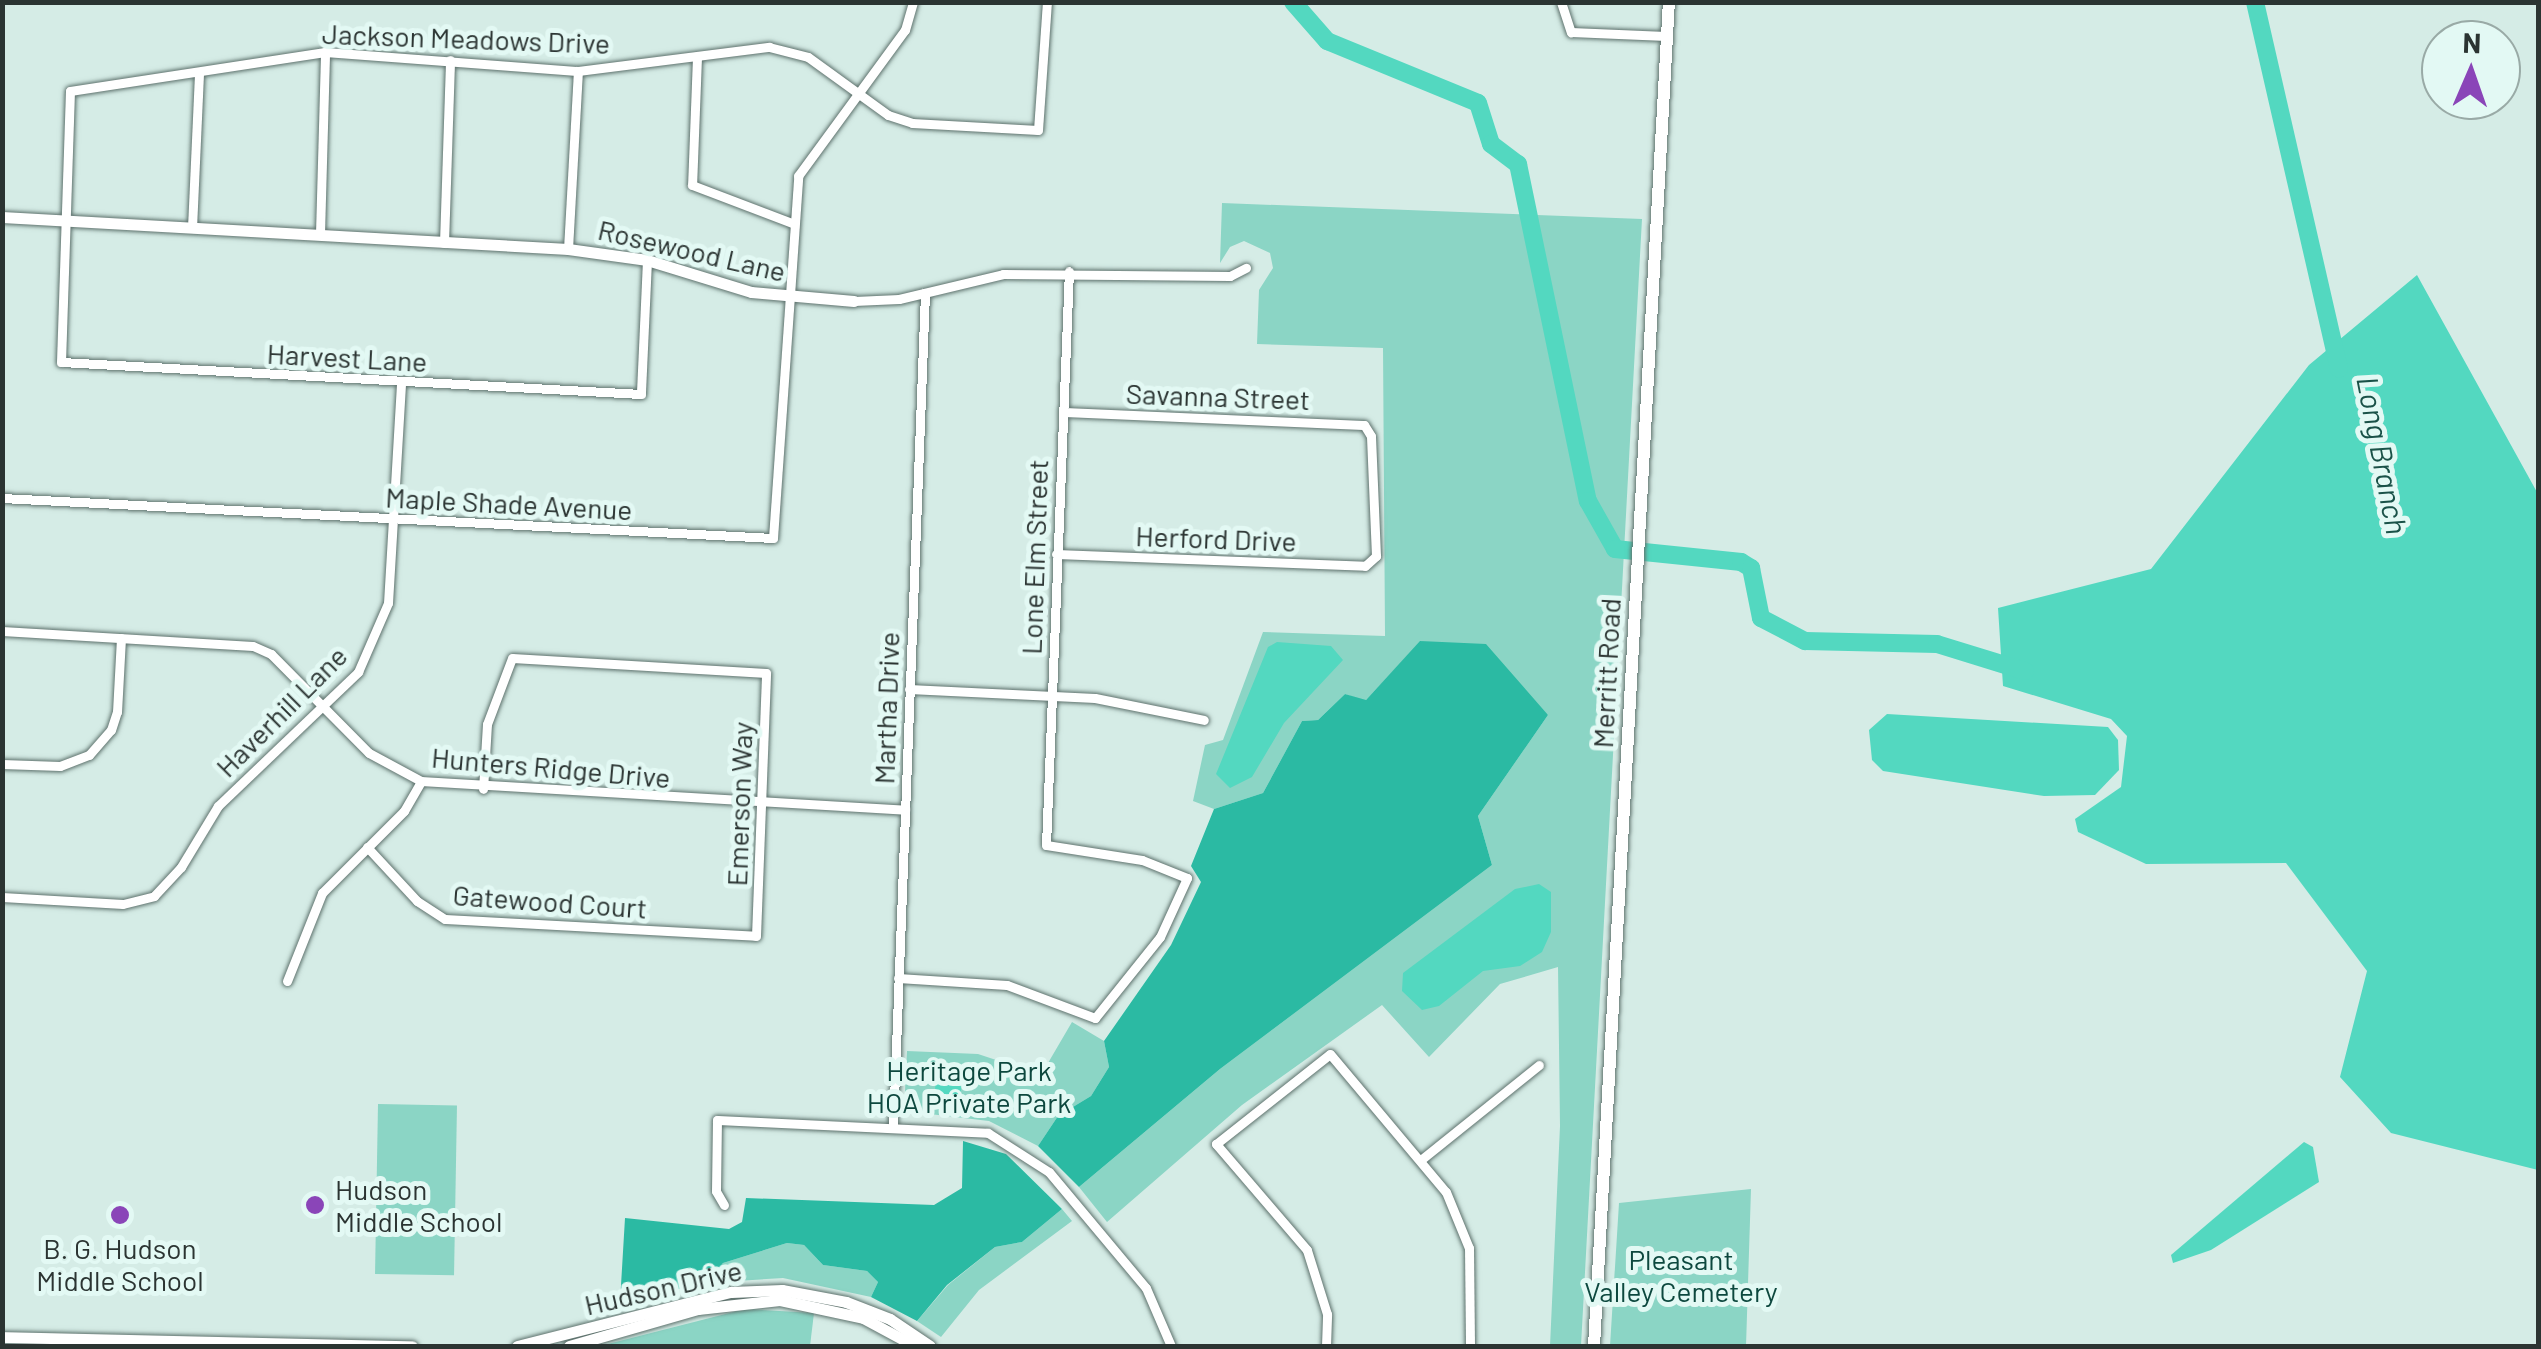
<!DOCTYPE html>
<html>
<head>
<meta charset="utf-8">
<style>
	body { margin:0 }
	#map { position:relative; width:2541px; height:1349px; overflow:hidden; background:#d5ece6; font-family:Barlow,sans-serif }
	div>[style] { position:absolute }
	.green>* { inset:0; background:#8bd5c5; transform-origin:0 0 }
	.forest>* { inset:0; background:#2bbaa3 }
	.water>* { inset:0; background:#53d8c0 }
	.round { border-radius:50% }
	.river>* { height:18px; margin:-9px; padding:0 9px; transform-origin:9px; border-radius:9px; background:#53d8c0 }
	.roads { filter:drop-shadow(0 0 2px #5e726d) drop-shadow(0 0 2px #5e726d) }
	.minor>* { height:9px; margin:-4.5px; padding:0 4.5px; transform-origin:4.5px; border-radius:4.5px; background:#fff }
	.tertiary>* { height:11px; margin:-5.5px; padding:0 5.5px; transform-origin:5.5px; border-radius:5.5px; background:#fff }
	.secondary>* { height:12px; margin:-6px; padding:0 6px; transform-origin:6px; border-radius:6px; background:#fff }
	.dots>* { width:28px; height:28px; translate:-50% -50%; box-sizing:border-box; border:5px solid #e3f9f4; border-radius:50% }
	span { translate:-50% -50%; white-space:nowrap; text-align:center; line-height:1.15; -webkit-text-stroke:10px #e3f9f4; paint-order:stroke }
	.street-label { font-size:28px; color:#2b3432 }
	.park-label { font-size:28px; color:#0d483e }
	.poi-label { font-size:28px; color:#2b3432 }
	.left { translate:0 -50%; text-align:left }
	.water-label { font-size:30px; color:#1a5248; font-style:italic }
	.frame { position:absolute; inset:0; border:5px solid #2b3432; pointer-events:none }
	.north { position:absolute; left:2421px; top:20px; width:100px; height:100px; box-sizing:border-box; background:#e3f9f4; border:2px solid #99aaa6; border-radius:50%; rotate:2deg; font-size:28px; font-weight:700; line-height:40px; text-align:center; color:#2b3432 }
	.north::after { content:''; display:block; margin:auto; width:35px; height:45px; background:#8a45b8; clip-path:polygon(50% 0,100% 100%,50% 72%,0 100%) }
</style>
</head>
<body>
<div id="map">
	<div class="green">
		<div style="clip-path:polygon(1222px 203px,1642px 219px,1581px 1346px,1550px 1346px,1560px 1126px,1558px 967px,1500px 984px,1429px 1057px,1382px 1005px,1242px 1105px,1107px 1222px,1079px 1187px,1220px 1069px,1492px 865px,1478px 816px,1548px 715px,1421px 641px,1365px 701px,1345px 694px,1318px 720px,1302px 721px,1263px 793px,1214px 809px,1193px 801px,1205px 745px,1223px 740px,1263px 632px,1385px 636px,1383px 348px,1257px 344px,1259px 290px,1273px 268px,1270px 253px,1244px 241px,1230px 247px,1220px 263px)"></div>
		<div style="clip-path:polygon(1072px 1022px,1104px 1041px,1109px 1067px,1091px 1096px,1058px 1116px,1038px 1146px,989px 1121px,904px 1111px,907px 1051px,978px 1054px,1041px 1075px)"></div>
		<div style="left:378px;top:1104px;width:79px;height:170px;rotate:1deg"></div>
		<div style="clip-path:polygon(1751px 1189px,1746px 1346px,1610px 1346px,1619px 1203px)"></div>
		<div style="clip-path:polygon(1062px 1209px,1072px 1221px,979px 1290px,941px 1337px,917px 1321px,948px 1285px,995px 1247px,1022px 1242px)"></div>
		<div style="clip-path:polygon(787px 1243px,804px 1245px,823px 1265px,867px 1271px,878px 1282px,871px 1297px,783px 1278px,706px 1283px,723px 1263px)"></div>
		<div style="clip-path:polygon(745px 1309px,814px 1313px,810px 1346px,600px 1346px)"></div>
	</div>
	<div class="forest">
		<div style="clip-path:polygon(1420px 641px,1486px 644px,1548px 715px,1478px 816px,1492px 865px,1220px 1069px,1079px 1187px,1038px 1146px,1058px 1116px,1091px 1096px,1109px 1067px,1104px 1041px,1171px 945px,1201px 882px,1191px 866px,1214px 809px,1263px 793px,1302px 721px,1318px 720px,1345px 694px,1366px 700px)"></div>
		<div style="clip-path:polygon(963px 1141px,1006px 1154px,1062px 1209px,1022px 1242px,995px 1247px,947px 1285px,917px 1321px,871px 1297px,878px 1282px,867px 1271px,823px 1265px,804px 1245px,787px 1243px,723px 1263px,706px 1283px,620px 1302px,625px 1218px,729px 1229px,742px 1222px,746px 1198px,934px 1205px,962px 1188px)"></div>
	</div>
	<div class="water">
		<div style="clip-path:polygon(2417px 275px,2538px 494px,2538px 1170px,2391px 1133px,2340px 1077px,2367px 971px,2286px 863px,2146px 864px,2078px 832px,2075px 819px,2121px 787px,2127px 736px,2111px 719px,2003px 686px,1998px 608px,2151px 569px,2309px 365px)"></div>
		<div style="clip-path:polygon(1277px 642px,1331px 646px,1343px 660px,1284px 723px,1252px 777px,1230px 788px,1216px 774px,1268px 647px)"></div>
		<div style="clip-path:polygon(1887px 714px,2108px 727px,2118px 740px,2119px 770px,2095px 795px,2044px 796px,1883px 771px,1872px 760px,1869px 730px)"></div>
		<div style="clip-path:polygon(1539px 884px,1551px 892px,1551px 932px,1542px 952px,1520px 966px,1483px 971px,1439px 1006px,1422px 1010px,1402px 991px,1403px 973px,1515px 889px)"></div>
		<div class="round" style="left:935px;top:1076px;width:26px;height:26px"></div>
		<div style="clip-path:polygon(2304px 1142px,2313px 1147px,2319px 1182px,2211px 1250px,2173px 1263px,2171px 1255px)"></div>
	</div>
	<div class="river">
		<div style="left:1293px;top:2px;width:52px;rotate:48.9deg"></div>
		<div style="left:1327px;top:41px;width:163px;rotate:22.3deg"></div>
		<div style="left:1478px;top:103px;width:43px;rotate:72.4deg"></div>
		<div style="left:1491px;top:144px;width:34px;rotate:37deg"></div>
		<div style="left:1518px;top:164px;width:344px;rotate:78.3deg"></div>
		<div style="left:1588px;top:501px;width:55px;rotate:60.6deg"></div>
		<div style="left:1615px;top:549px;width:127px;rotate:5.9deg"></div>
		<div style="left:1741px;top:562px;width:12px;rotate:31deg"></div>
		<div style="left:1751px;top:568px;width:51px;rotate:78.7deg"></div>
		<div style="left:1761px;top:618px;width:50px;rotate:27.6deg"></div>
		<div style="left:1805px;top:641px;width:132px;rotate:1.3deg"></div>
		<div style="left:1937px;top:644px;width:92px;rotate:17.1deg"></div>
		<div style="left:2255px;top:2px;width:376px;rotate:77.1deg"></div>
	</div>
	<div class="roads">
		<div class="minor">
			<div style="left:1561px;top:2px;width:32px;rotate:72deg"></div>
			<div style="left:1571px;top:32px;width:95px;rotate:2.4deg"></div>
			<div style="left:697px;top:57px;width:128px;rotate:92.2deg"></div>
			<div style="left:692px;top:185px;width:107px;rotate:20.8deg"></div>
			<div style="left:192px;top:228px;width:156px;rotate:-87.4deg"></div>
			<div style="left:320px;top:234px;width:182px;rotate:-88.4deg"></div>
			<div style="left:444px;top:243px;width:183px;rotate:-88.1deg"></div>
			<div style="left:568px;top:249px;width:178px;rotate:-86.8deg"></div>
			<div style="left:647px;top:260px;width:134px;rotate:92.6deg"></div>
			<div style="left:641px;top:394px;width:581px;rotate:-176.84deg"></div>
			<div style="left:61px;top:362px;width:271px;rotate:-88.1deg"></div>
			<div style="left:70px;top:91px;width:258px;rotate:-8.7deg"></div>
			<div style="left:325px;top:52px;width:254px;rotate:4.3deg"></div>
			<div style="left:578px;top:71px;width:193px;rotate:-7.2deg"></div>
			<div style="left:769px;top:47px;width:40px;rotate:14.4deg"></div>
			<div style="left:808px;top:57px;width:99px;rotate:35.9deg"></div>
			<div style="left:888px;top:115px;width:25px;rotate:18deg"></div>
			<div style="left:912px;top:123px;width:126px;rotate:3.2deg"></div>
			<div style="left:1038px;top:130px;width:128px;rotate:-86deg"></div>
			<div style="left:854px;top:301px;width:45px;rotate:-2.5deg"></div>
			<div style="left:899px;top:299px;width:107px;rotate:-13.5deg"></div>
			<div style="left:1003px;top:274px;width:227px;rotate:0.5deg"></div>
			<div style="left:1230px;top:276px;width:18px;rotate:-27deg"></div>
			<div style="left:2px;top:498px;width:772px;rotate:2.97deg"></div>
			<div style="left:773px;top:538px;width:363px;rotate:-86deg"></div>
			<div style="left:798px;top:176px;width:181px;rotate:-53.8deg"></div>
			<div style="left:905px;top:30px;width:29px;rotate:-74deg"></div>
			<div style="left:1056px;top:554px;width:309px;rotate:2.2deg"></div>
			<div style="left:1365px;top:566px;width:15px;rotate:-42deg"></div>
			<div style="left:1376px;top:556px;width:120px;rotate:-92.4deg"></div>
			<div style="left:1371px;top:436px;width:13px;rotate:-122deg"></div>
			<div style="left:1364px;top:425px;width:301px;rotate:-177.5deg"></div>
			<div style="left:2px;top:631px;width:251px;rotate:3.4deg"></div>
			<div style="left:253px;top:646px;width:20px;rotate:24deg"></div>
			<div style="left:271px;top:654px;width:139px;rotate:45.3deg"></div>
			<div style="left:369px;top:753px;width:59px;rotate:28.3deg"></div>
			<div style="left:421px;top:781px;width:485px;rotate:3.4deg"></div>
			<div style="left:909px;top:689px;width:186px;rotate:2.8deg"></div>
			<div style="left:1095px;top:698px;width:111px;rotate:11.4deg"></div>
			<div style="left:2px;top:764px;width:58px;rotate:2deg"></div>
			<div style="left:60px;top:766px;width:31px;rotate:-21deg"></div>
			<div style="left:89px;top:755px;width:33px;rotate:-49deg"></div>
			<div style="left:111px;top:730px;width:19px;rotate:-72deg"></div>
			<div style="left:117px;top:712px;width:74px;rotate:-86.9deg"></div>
			<div style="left:367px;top:847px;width:74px;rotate:47.2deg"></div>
			<div style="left:417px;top:901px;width:33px;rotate:33deg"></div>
			<div style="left:445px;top:919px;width:311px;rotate:3.1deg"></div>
			<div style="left:756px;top:936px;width:263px;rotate:-87.8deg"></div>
			<div style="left:766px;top:673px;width:254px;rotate:-176.6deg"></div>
			<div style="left:512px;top:658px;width:71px;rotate:110.7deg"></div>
			<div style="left:487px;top:724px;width:65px;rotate:93.5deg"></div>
			<div style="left:2px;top:897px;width:121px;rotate:3.3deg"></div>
			<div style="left:123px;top:904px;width:32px;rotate:-14deg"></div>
			<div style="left:154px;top:896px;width:40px;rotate:-47deg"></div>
			<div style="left:181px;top:867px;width:71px;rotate:-58.8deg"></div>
			<div style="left:218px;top:806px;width:194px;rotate:-43.7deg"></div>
			<div style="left:358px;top:672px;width:75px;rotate:-66.5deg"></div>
			<div style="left:388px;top:603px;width:220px;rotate:-86.6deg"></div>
			<div style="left:898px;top:978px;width:109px;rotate:3.7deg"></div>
			<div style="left:1007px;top:985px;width:94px;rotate:20.6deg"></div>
			<div style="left:1095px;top:1018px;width:104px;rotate:-51.3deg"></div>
			<div style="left:1160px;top:937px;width:65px;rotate:-65.4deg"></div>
			<div style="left:1187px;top:878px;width:48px;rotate:-158.2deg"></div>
			<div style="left:1142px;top:860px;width:97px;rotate:-171.1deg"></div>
			<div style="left:1046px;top:845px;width:574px;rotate:-87.71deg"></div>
			<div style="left:287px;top:981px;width:95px;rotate:-68.3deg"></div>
			<div style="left:322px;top:893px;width:116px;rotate:-45deg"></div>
			<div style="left:404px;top:811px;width:34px;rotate:-60deg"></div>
			<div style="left:893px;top:1126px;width:834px;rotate:-87.8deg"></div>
			<div style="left:1422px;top:1159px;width:150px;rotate:-38.8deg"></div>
			<div style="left:724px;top:1205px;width:16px;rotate:-120deg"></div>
			<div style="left:716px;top:1191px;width:71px;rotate:-89.2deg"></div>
			<div style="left:717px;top:1120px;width:271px;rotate:2.7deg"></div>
			<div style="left:988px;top:1133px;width:72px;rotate:32.6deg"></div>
			<div style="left:1049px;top:1172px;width:151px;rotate:50.1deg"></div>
			<div style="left:1146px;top:1288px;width:63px;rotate:66.7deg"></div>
			<div style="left:1326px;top:1346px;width:32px;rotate:-88deg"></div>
			<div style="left:1327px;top:1314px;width:67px;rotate:-107.4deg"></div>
			<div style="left:1307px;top:1250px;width:140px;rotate:-130.6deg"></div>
			<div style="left:1216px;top:1144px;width:145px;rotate:-38.3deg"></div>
			<div style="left:1330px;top:1054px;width:180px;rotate:50deg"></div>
			<div style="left:1446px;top:1192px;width:61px;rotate:67.7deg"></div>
			<div style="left:1469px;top:1248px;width:98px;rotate:89.4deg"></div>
		</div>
		<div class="tertiary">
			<div style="left:2px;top:217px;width:567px;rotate:3.24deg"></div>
			<div style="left:568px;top:249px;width:80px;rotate:7.9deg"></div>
			<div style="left:647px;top:260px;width:109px;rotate:17.1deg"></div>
			<div style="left:751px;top:292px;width:103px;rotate:5deg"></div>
			<div style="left:2px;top:1337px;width:410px;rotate:1.3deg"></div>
			<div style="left:517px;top:1346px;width:221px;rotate:-14.2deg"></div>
			<div style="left:731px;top:1292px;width:51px;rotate:-2.2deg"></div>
			<div style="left:782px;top:1290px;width:65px;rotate:10.6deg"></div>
			<div style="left:846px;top:1302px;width:47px;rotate:21.1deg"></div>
			<div style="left:890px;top:1319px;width:48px;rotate:34deg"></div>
			<div style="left:569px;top:1346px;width:134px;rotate:-16deg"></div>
			<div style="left:698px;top:1309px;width:82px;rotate:-6.3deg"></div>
			<div style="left:780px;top:1300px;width:85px;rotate:12.2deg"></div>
			<div style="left:863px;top:1318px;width:59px;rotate:28.3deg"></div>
		</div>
		<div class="secondary">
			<div style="left:1594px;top:1346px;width:1346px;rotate:-86.81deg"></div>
		</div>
	</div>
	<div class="dots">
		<div style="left:315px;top:1205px;background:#8a45b8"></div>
		<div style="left:120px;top:1215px;background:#8a45b8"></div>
	</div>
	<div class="street-label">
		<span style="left:466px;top:38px;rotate:2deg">Jackson Meadows Drive</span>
		<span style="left:692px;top:250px;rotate:13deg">Rosewood Lane</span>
		<span style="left:347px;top:357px;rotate:3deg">Harvest Lane</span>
		<span style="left:1218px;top:396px;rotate:2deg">Savanna Street</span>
		<span style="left:509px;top:503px;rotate:3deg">Maple Shade Avenue</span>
		<span style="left:1216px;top:538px;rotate:2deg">Herford Drive</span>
		<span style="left:1034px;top:557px;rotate:-88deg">Lone Elm Street</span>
		<span style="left:1606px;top:673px;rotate:-87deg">Merritt Road</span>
		<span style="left:886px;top:708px;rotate:-88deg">Martha Drive</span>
		<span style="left:281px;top:711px;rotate:-45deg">Haverhill Lane</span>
		<span style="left:551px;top:767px;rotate:5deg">Hunters Ridge Drive</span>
		<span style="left:739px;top:804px;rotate:-88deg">Emerson Way</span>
		<span style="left:550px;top:901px;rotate:4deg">Gatewood Court</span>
		<span style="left:663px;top:1287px;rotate:-13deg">Hudson Drive</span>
	</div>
	<div class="park-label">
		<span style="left:969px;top:1086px">Heritage Park<br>HOA Private Park</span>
		<span style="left:1681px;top:1275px">Pleasant<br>Valley Cemetery</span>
	</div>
	<div class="poi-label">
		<span class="left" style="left:335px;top:1205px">Hudson<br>Middle School</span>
		<span style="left:120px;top:1264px">B. G. Hudson<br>Middle School</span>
	</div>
	<div class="water-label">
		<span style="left:2383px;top:455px;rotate:79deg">Long Branch</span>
	</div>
	<div class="frame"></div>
	<div class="north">N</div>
</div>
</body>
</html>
